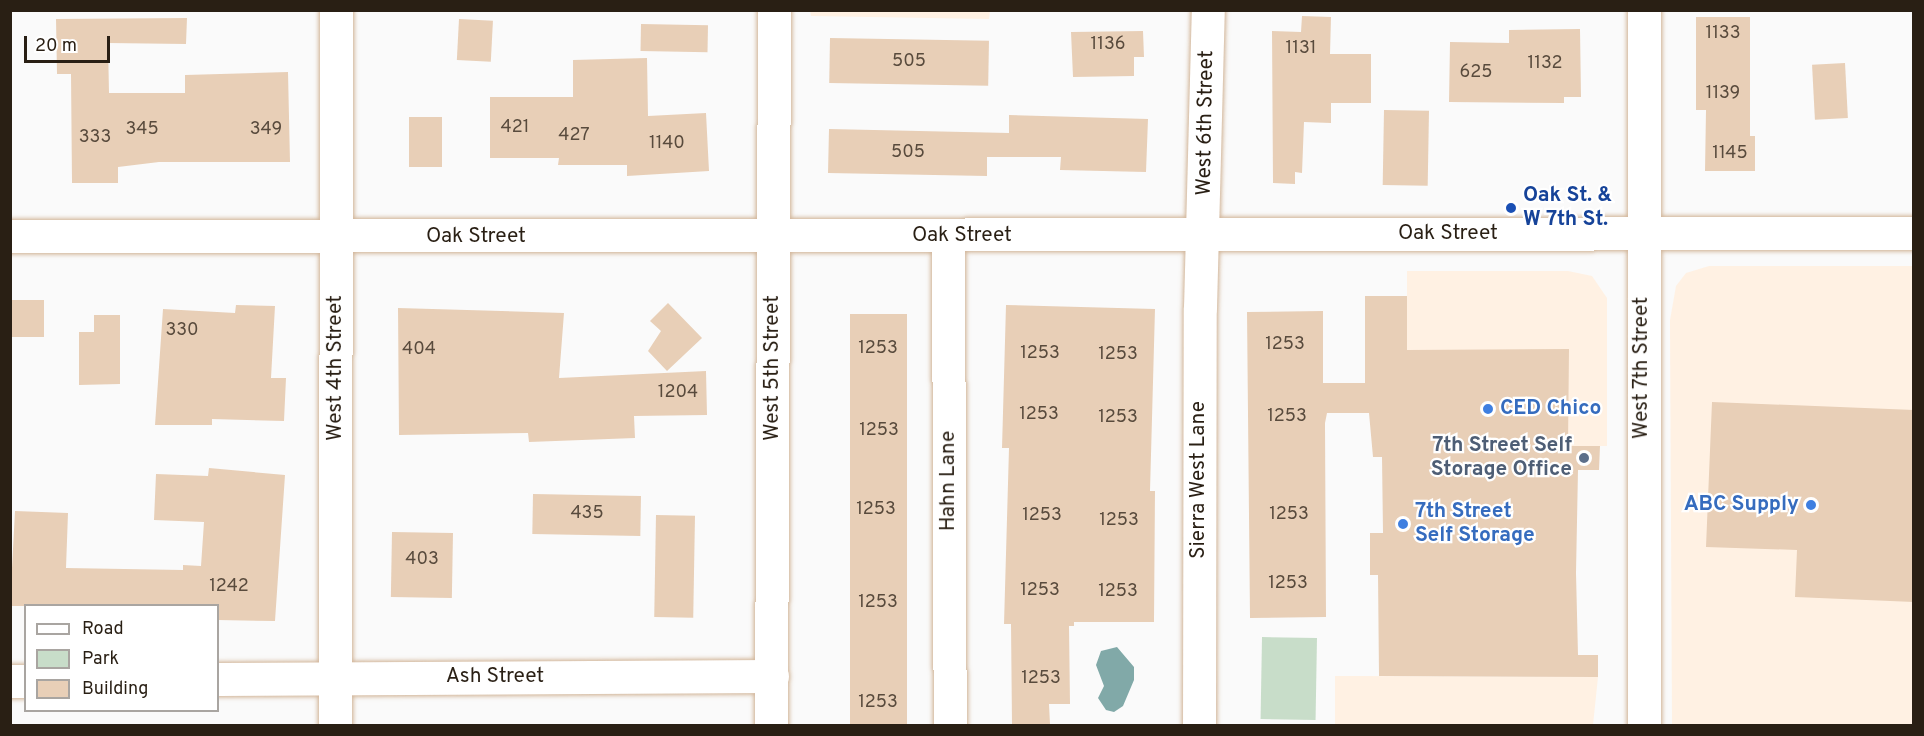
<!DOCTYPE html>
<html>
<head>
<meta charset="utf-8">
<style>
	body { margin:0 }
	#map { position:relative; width:1924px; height:736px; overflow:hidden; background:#fafafa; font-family:Overpass,sans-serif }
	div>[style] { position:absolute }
	.built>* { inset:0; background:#fff1e3 }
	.green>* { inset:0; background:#c8ddc9; transform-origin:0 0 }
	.water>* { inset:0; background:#81a9a8 }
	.building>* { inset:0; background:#e8cfb7; transform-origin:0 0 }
	.roads { filter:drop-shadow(0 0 2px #d2b69a) drop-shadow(0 0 2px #d2b69a) }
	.minor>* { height:33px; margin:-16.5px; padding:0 16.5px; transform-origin:16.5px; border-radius:16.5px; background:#fff }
	.tertiary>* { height:33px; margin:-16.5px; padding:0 16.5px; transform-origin:16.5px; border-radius:16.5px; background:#fff }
	.dots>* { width:16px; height:16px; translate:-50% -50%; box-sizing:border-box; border:3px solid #fff; border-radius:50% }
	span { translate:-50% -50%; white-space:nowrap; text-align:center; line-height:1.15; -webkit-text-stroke:4.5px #fff; paint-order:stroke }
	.number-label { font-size:18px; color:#594b3d }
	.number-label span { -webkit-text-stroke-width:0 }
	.street-label { font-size:21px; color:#291f14 }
	.transit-label { font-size:21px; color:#164399; font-weight:700 }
	.left { translate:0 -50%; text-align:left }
	.shop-label { font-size:21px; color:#366cbe; font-weight:700 }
	.right { translate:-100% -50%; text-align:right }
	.service-label { font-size:21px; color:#4e5e75; font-weight:700 }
	.frame { position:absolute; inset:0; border:12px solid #291f14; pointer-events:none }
	.legend { position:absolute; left:24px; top:604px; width:195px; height:108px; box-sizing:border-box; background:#fff; border:2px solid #a9a5a1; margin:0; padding:8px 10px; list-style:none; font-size:18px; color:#291f14 }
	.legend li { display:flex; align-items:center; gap:12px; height:30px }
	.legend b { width:30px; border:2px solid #a9a5a1 }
	.scale { position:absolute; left:24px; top:36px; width:86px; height:27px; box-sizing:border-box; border:3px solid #291f14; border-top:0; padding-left:8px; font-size:18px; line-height:21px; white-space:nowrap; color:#291f14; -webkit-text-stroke:4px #fff; paint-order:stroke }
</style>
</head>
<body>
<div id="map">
	<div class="built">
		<div style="clip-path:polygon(810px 10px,990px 10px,990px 11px,989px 19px,811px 16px)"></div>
		<div style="clip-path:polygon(1709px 266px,1913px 266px,1913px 725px,1672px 726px,1670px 320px,1676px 286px,1686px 273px)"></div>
		<div style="clip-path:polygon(1407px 271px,1568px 271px,1592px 276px,1607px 298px,1607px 446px,1407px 446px)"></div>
		<div style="clip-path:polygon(1335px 676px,1357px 676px,1598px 677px,1593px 725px,1335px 726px)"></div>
	</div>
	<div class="green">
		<div style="left:1262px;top:637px;width:55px;height:82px;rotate:1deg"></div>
	</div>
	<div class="water">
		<div style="clip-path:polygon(1117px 647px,1134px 667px,1134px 680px,1123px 706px,1114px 712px,1106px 710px,1098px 698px,1104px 686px,1096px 665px,1101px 651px)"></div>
	</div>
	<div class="building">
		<div style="clip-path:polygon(1302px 16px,1331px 17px,1330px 54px,1371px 54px,1371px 103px,1331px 103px,1331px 123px,1304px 122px,1302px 173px,1295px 172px,1295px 184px,1273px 183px,1272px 31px,1301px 32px)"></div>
		<div style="clip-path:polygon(1696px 17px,1750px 17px,1750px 136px,1755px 136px,1755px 171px,1705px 171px,1706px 110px,1696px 110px)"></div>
		<div style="clip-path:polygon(187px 18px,186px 44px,108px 43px,109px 93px,185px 93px,185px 75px,288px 72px,290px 162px,159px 162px,118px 167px,118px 183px,72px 183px,71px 74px,57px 74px,56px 19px)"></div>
		<div style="left:459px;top:19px;width:34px;height:41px;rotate:3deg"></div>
		<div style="left:641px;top:24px;width:67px;height:27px;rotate:1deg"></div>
		<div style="clip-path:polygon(1580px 29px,1581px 97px,1564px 97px,1564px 103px,1449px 102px,1450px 42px,1509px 43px,1509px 30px)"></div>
		<div style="clip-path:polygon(1143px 31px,1144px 57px,1134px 57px,1134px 76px,1073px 77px,1071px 32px)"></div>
		<div style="left:830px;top:38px;width:159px;height:45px;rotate:1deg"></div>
		<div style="clip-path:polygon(647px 58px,648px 116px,706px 113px,709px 171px,627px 176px,627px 165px,558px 165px,559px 158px,490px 158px,490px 97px,573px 97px,573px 60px)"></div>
		<div style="left:1845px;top:63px;width:55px;height:33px;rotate:87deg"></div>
		<div style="left:1384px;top:110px;width:45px;height:75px;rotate:1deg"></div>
		<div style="clip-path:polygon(1009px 115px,1148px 119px,1146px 172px,1060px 170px,1061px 157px,987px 157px,987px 176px,828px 173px,829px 129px,1009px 133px)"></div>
		<div style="left:409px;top:117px;width:33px;height:50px"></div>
		<div style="clip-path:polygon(1365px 296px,1407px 296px,1407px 350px,1569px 349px,1568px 446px,1600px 446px,1599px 470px,1578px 470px,1576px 573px,1578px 655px,1598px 655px,1598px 677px,1379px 676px,1378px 575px,1370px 575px,1370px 533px,1383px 533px,1382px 457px,1373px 457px,1369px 413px,1327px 413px,1325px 423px,1326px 617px,1250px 618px,1247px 312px,1323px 311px,1323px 383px,1365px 383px)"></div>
		<div style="left:10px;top:300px;width:34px;height:37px"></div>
		<div style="clip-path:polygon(668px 303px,702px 338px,667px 371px,648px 351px,661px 331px,650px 321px)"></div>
		<div style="clip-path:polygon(236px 305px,275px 306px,271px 378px,286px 378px,284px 421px,212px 419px,212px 425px,155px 425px,163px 309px,235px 313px)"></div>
		<div style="clip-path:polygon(1006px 305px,1155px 309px,1150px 491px,1155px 491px,1154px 622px,1074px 622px,1074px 626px,1069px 626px,1070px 704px,1049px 704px,1050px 724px,1012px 725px,1011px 624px,1004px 624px,1009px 448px,1002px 448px)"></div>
		<div style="clip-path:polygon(398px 308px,564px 313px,559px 378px,706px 371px,707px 415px,634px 416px,635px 438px,529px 442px,528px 433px,399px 435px)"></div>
		<div style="left:850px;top:314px;width:57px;height:412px"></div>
		<div style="clip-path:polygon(94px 315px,120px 315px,120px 384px,79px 385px,79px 332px,94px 332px)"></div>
		<div style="clip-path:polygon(1712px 402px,1914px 410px,1914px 602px,1795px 597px,1797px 550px,1706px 547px)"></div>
		<div style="clip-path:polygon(209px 468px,285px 475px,275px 621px,218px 620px,218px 606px,10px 606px,15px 511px,68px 513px,66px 568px,183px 570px,183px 565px,201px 566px,204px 522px,154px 520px,156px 474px,208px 476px)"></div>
		<div style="left:533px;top:494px;width:108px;height:40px;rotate:1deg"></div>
		<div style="left:656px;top:515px;width:39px;height:102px;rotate:1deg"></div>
		<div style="left:392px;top:532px;width:61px;height:65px;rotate:1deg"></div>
	</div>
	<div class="roads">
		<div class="minor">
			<div style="left:1644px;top:10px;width:716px;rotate:90deg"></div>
			<div style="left:10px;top:236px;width:1904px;rotate:-0.09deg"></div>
			<div style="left:948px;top:236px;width:490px;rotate:89.8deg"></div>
			<div style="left:218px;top:679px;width:554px;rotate:-0.31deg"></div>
			<div style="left:10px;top:681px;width:16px"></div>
			<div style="left:335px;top:726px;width:716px;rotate:-89.92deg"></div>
			<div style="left:1199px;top:726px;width:418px;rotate:-89.9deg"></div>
			<div style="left:1200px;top:308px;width:298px;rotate:-88.5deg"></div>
		</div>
		<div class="tertiary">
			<div style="left:771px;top:726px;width:716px;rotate:-89.76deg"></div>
		</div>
	</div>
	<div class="dots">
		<div style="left:1511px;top:208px;background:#1a4fb4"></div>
		<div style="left:1488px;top:409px;background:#3f7fe0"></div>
		<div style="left:1584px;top:458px;background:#5c6f8a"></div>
		<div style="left:1811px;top:505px;background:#3f7fe0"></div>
		<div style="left:1403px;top:524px;background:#3f7fe0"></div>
	</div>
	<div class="number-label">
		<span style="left:1723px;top:34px">1133</span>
		<span style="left:1108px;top:45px">1136</span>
		<span style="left:1301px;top:49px">1131</span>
		<span style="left:909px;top:62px">505</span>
		<span style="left:1545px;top:64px">1132</span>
		<span style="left:1476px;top:73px">625</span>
		<span style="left:1723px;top:94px">1139</span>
		<span style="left:515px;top:128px">421</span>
		<span style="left:142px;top:130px">345</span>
		<span style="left:266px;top:130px">349</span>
		<span style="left:574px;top:136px">427</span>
		<span style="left:95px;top:138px">333</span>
		<span style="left:667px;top:144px">1140</span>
		<span style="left:908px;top:153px">505</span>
		<span style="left:1730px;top:154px">1145</span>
		<span style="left:182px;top:331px">330</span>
		<span style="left:1285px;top:345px">1253</span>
		<span style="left:878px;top:349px">1253</span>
		<span style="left:419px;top:350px">404</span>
		<span style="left:1040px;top:354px">1253</span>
		<span style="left:1118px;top:355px">1253</span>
		<span style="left:678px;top:393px">1204</span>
		<span style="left:1039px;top:415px">1253</span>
		<span style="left:1287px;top:417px">1253</span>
		<span style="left:1118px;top:418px">1253</span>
		<span style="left:879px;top:431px">1253</span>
		<span style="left:876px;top:510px">1253</span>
		<span style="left:587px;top:514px">435</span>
		<span style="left:1289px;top:515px">1253</span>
		<span style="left:1042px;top:516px">1253</span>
		<span style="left:1119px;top:521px">1253</span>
		<span style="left:422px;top:560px">403</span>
		<span style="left:1288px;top:584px">1253</span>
		<span style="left:229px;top:587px">1242</span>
		<span style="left:1040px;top:591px">1253</span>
		<span style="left:1118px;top:592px">1253</span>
		<span style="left:878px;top:603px">1253</span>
		<span style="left:1041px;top:679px">1253</span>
		<span style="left:878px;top:703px">1253</span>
	</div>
	<div class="street-label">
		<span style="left:1206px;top:123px;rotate:-89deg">West 6th Street</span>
		<span style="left:1448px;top:234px">Oak Street</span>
		<span style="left:962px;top:236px">Oak Street</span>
		<span style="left:476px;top:237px">Oak Street</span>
		<span style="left:336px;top:368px;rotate:-90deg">West 4th Street</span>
		<span style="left:773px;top:368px;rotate:-90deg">West 5th Street</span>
		<span style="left:1642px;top:368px;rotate:-90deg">West 7th Street</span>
		<span style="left:1199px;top:480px;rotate:-90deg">Sierra West Lane</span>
		<span style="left:949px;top:481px;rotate:-90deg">Hahn Lane</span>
		<span style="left:495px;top:677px">Ash Street</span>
	</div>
	<div class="transit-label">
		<span class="left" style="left:1523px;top:208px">Oak St. &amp;<br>W 7th St.</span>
	</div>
	<div class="shop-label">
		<span class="left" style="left:1500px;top:409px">CED Chico</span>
		<span class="right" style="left:1799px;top:505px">ABC Supply</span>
		<span class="left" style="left:1415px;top:524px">7th Street<br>Self Storage</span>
	</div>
	<div class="service-label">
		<span class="right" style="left:1572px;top:458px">7th Street Self<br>Storage Office</span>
	</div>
	<div class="frame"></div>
	<ul class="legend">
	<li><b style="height:8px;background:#fff"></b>Road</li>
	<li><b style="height:16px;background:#c8ddc9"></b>Park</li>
	<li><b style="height:16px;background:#e8cfb7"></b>Building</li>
	</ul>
	<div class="scale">20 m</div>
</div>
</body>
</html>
